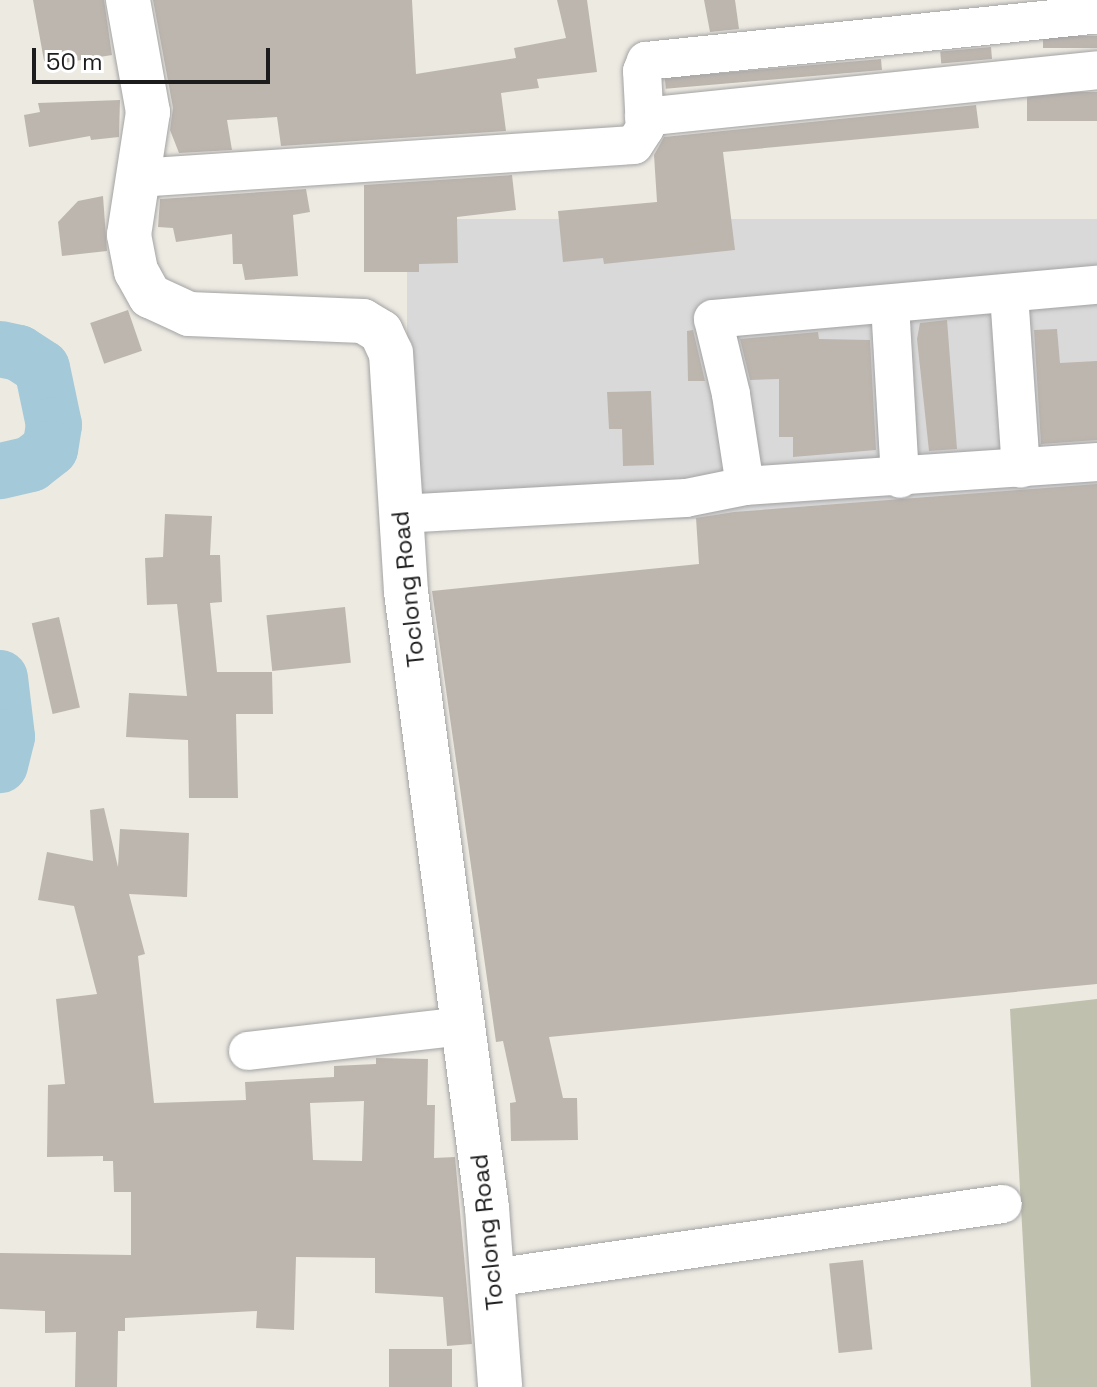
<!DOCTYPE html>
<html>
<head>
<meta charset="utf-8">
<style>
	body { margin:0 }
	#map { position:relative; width:1097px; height:1387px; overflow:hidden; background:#edeae2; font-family:"Space Grotesk",sans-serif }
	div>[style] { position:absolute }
	.residential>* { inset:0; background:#dad9d9; transform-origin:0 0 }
	.construction>* { inset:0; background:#bfc0ae }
	.river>* { height:56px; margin:-28px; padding:0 28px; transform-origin:28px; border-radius:28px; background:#a4c9d8 }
	.building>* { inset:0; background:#bdb6af; transform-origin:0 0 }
	.roads { filter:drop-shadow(0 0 2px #a3a3a3) drop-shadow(0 0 2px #a3a3a3) }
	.minor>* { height:38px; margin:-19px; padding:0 19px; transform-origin:19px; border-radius:19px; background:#fff }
	.tertiary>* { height:44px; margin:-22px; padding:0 22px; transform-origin:22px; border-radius:22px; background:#fff }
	span { translate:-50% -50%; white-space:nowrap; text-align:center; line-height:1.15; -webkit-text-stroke:6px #fff; paint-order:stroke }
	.street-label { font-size:24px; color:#1c1c1c }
	.scale { position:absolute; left:32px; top:48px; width:238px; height:36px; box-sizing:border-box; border:4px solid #1c1c1c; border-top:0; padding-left:10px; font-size:24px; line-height:28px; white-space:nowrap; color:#1c1c1c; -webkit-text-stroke:6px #fff; paint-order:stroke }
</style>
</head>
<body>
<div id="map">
	<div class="residential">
		<div style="left:1097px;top:219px;width:300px;height:690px;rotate:90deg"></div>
	</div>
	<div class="construction">
		<div style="clip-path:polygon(1097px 999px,1097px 1387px,1031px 1387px,1010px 1009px)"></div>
	</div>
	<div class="river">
		<div style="left:0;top:349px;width:19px;rotate:12deg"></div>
		<div style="left:19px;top:353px;width:27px;rotate:33deg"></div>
		<div style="left:42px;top:368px;width:58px;rotate:78.1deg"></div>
		<div style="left:54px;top:425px;width:24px;rotate:99deg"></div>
		<div style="left:50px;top:449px;width:24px;rotate:142deg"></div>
		<div style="left:31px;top:464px;width:32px;rotate:167deg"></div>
		<div style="left:0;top:678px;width:59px;rotate:83.2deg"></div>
		<div style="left:7px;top:737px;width:29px;rotate:104deg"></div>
	</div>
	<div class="building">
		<div style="clip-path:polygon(33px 0,104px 0,112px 55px,45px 66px)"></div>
		<div style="clip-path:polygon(153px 0,412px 0,416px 74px,516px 58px,514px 48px,566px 38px,557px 0,587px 0,597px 72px,537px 79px,539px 88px,501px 93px,506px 131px,281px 146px,277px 117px,227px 120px,232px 150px,179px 153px,170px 130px,173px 108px)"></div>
		<div style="clip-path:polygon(704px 0,735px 0,739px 29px,710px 32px)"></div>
		<div style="left:1097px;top:36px;width:12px;height:54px;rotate:90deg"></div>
		<div style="left:991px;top:47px;width:12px;height:51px;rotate:85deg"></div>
		<div style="left:881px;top:59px;width:11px;height:217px;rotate:85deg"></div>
		<div style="left:1097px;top:92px;width:29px;height:70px;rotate:90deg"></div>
		<div style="clip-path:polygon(120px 100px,119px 137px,91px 140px,90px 136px,29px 147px,24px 115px,40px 112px,38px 103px)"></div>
		<div style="clip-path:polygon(976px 105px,979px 128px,723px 152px,735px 250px,604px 264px,603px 258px,563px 262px,558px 211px,657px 202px,654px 155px,664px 137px)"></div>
		<div style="clip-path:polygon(512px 175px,516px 210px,457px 217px,458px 263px,419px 264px,419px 272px,364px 272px,364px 185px)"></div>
		<div style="clip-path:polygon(306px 189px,310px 212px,293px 215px,298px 276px,245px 280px,242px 264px,233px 264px,232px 234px,176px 242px,173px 228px,158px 227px,160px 199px)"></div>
		<div style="clip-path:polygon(103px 196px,107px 251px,62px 256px,58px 222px,78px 201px)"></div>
		<div style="left:128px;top:310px;width:43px;height:40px;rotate:71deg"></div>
		<div style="clip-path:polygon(947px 320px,957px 449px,929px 451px,917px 339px,920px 323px)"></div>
		<div style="clip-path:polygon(1057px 329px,1060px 363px,1097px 361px,1097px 440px,1041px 444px,1034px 330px)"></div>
		<div style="clip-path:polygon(693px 330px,705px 381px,688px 381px,687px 331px)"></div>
		<div style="clip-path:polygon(818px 332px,819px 339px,870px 340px,876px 450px,793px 457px,793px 437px,779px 437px,779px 379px,750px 380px,740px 339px)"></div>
		<div style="clip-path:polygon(651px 391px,654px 465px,623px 466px,622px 429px,609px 429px,607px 392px)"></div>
		<div style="clip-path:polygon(1097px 484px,1097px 984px,549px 1037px,563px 1098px,577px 1098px,578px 1140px,511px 1141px,510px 1103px,516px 1102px,503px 1041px,496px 1042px,432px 591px,699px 564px,696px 518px,734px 512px)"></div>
		<div style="clip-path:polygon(165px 514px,212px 516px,210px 555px,220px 555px,222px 602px,210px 603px,217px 672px,272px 672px,273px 714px,236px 714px,238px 798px,189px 798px,188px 740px,126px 737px,129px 693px,187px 696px,177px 604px,147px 605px,145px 558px,163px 557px)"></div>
		<div style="left:345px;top:607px;width:56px;height:79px;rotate:84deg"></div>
		<div style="left:59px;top:617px;width:93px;height:28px;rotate:77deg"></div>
		<div style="clip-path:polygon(evenodd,104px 808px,118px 867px,120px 829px,189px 833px,187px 897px,129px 894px,145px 954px,138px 956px,154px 1103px,246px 1100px,245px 1082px,334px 1077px,334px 1066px,376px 1064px,376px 1058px,428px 1059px,427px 1105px,435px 1105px,434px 1158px,455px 1157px,472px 1344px,447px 1346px,443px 1297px,375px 1293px,375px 1258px,296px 1257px,294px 1330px,256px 1328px,257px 1311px,125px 1318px,125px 1331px,118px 1331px,117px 1387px,75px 1387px,76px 1332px,45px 1333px,45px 1311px,0 1309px,0 1253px,131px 1255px,131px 1192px,114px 1192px,113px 1161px,103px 1161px,103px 1156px,47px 1157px,48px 1085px,65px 1084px,56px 999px,97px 994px,74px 906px,38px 900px,47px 852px,93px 861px,90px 810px,104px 808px,364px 1101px,362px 1161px,313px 1160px,310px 1103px,364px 1101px)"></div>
		<div style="left:863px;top:1260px;width:90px;height:34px;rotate:84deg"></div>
		<div style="left:389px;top:1349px;width:63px;height:38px"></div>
	</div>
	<div class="roads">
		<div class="minor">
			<div style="left:644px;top:117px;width:455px;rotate:-5.9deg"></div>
			<div style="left:137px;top:178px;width:498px;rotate:-3.8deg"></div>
			<div style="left:634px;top:145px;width:20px;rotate:-57deg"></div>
			<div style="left:645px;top:128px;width:57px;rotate:-93deg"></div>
			<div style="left:642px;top:71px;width:11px;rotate:-68deg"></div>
			<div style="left:646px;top:61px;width:453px;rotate:-5.9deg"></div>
			<div style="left:1009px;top:294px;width:175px;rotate:86.1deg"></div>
			<div style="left:890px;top:304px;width:175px;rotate:86.7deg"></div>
			<div style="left:745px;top:486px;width:93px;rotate:-98.7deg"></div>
			<div style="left:731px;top:394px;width:77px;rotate:-103.5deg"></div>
			<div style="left:713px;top:319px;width:386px;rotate:-5.1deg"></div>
			<div style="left:400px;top:514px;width:286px;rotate:-3.2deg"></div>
			<div style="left:686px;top:498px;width:60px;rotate:-11.5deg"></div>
			<div style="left:745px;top:486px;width:353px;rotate:-3.9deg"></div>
			<div style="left:248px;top:1051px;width:216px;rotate:-6.6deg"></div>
			<div style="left:493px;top:1278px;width:515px;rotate:-8.26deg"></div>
		</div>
		<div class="tertiary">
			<div style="left:128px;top:0;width:114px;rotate:79.9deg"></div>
			<div style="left:148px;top:112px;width:124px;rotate:98.8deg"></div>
			<div style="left:129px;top:235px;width:37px;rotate:79deg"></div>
			<div style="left:136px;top:271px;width:29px;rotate:61deg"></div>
			<div style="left:150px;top:296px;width:43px;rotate:24.8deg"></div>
			<div style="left:189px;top:314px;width:174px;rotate:2.3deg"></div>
			<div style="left:363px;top:321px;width:21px;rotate:31deg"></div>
			<div style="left:381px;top:332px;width:23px;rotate:65deg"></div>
			<div style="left:391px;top:353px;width:239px;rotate:86.4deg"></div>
			<div style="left:406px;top:592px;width:621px;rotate:82.51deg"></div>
			<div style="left:487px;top:1208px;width:179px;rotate:85.8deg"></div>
		</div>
	</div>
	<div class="street-label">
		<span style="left:408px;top:589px;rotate:-96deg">Toclong Road</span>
		<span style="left:487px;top:1232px;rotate:-96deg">Toclong Road</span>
	</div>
	<div class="scale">50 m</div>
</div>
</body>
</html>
